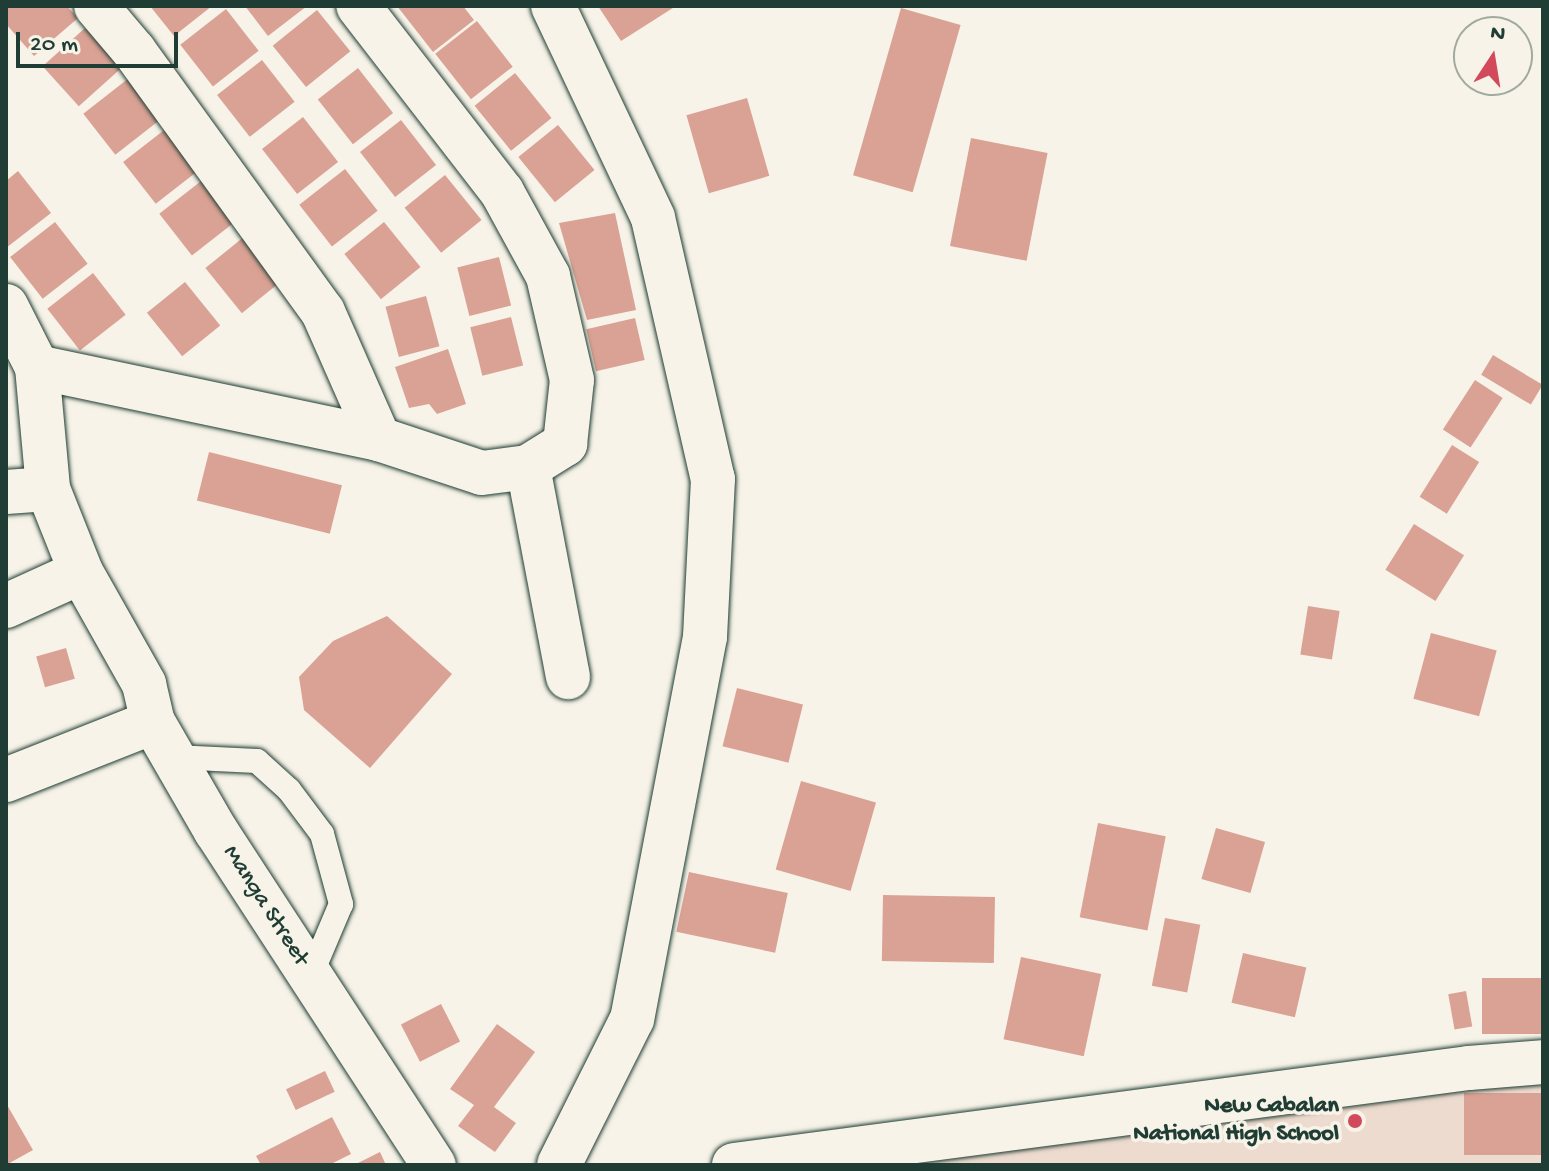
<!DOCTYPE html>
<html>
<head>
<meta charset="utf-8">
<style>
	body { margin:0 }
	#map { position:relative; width:1549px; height:1171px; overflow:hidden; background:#f7f3e8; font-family:"Gochi Hand",sans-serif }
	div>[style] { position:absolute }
	.built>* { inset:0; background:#eedbcf }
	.building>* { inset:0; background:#daa294; transform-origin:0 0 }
	.roads { filter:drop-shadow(0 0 2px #1f3d34) drop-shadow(0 0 2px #1f3d34) }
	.lane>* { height:24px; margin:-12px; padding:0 12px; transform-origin:12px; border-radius:12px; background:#f7f3e8 }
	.street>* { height:44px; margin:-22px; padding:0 22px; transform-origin:22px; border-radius:22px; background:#f7f3e8 }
	.dots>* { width:22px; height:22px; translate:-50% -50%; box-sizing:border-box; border:4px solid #f7f3e8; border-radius:50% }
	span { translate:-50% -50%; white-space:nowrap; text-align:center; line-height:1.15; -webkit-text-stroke:7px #f7f3e8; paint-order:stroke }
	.street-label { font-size:24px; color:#1f3d34 }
	.poi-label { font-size:24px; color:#1f3d34; font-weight:700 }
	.right { translate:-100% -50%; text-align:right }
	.frame { position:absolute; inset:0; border:8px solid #1f3d34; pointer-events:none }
	.north { position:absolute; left:1453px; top:16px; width:80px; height:80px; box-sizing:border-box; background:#f7f3e8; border:2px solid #a1aaa0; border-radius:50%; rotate:12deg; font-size:22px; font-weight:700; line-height:32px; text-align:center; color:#1f3d34 }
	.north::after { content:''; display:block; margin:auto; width:28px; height:36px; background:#d1495b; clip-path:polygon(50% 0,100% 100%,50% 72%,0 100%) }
	.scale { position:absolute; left:16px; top:32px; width:162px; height:36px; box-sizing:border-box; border:4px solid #1f3d34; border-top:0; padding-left:10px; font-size:24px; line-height:28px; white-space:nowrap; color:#1f3d34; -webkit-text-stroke:6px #f7f3e8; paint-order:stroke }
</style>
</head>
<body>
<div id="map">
	<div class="built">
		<div style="clip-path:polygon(1543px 1077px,1543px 1165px,792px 1165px)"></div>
	</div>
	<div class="building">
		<div style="clip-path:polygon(10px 6px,67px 6px,78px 18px,34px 56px,6px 24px,6px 10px)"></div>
		<div style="clip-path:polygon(150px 6px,212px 6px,174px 36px)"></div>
		<div style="clip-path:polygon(245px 6px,307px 6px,268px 36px)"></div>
		<div style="clip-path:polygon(397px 6px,463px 6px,474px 20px,433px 52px)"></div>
		<div style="clip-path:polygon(598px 6px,676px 6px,621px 41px)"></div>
		<div style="left:901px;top:8px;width:62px;height:174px;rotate:16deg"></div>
		<div style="left:226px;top:9px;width:53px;height:58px;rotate:52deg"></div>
		<div style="left:317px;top:10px;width:53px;height:57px;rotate:51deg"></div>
		<div style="left:477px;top:21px;width:58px;height:53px;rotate:52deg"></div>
		<div style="left:85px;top:28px;width:54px;height:57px;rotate:48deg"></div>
		<div style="left:262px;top:60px;width:53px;height:57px;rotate:52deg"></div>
		<div style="left:358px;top:68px;width:57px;height:51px;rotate:52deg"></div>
		<div style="left:515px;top:73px;width:58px;height:52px;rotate:51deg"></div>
		<div style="left:129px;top:78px;width:52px;height:58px;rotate:52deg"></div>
		<div style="left:747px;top:98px;width:81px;height:63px;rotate:74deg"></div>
		<div style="left:303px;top:117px;width:57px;height:52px;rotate:52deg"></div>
		<div style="left:401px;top:120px;width:57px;height:52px;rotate:52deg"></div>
		<div style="left:558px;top:125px;width:58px;height:51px;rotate:51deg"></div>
		<div style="left:168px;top:127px;width:53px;height:57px;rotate:52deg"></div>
		<div style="left:971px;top:138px;width:78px;height:110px;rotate:11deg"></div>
		<div style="left:345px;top:169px;width:53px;height:58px;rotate:52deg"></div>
		<div style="clip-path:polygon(18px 171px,51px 213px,6px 248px,6px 181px)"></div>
		<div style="left:445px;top:175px;width:58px;height:52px;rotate:51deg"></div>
		<div style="left:205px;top:178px;width:53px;height:58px;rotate:52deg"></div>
		<div style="clip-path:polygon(615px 213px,636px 310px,587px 320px,559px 223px)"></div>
		<div style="left:55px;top:222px;width:53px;height:57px;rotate:52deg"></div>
		<div style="left:384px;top:222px;width:58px;height:51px;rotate:51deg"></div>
		<div style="left:245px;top:236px;width:58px;height:51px;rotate:51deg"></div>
		<div style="left:499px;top:257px;width:50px;height:43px;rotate:76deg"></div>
		<div style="left:93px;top:273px;width:53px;height:58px;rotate:52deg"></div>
		<div style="left:185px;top:282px;width:56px;height:49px;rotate:51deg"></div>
		<div style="left:426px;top:296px;width:52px;height:42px;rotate:75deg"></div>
		<div style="left:511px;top:317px;width:50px;height:42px;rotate:76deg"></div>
		<div style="left:635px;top:318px;width:43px;height:50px;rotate:77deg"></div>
		<div style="clip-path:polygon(448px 349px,466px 404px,437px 414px,429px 404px,409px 408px,395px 367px)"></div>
		<div style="left:1493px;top:355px;width:58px;height:23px;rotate:31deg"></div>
		<div style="left:1475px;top:380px;width:33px;height:59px;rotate:33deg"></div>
		<div style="left:1452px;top:445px;width:32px;height:61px;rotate:32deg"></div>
		<div style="left:209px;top:452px;width:137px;height:50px;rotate:14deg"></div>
		<div style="left:1414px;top:524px;width:59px;height:54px;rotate:32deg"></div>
		<div style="left:1308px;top:606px;width:32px;height:49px;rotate:9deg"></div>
		<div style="clip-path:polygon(387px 616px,452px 674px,370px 768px,304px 710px,299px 677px,333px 641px)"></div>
		<div style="left:1431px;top:633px;width:68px;height:68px;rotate:15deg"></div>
		<div style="left:66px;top:648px;width:32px;height:31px;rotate:74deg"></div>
		<div style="left:737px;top:688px;width:68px;height:60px;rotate:14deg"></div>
		<div style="left:801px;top:781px;width:78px;height:92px;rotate:16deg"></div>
		<div style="left:1098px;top:823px;width:69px;height:96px;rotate:11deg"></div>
		<div style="left:1216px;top:828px;width:51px;height:53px;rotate:16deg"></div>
		<div style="left:689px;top:872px;width:101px;height:61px;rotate:12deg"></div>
		<div style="left:883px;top:895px;width:112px;height:66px;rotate:1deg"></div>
		<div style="left:1165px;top:918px;width:36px;height:69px;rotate:11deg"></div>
		<div style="left:1243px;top:953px;width:65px;height:51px;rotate:13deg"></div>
		<div style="left:1021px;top:957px;width:82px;height:84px;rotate:12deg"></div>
		<div style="left:1543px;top:978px;width:56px;height:61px;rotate:90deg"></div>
		<div style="left:1466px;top:991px;width:36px;height:18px;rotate:80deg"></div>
		<div style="left:441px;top:1004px;width:42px;height:45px;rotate:63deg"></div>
		<div style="clip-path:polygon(497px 1024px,535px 1052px,494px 1107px,516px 1123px,495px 1152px,458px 1126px,474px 1105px,450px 1089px)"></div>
		<div style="left:325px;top:1071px;width:23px;height:43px;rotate:65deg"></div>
		<div style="left:1543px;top:1093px;width:62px;height:79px;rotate:90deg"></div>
		<div style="clip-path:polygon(6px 1103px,33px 1150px,6px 1165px)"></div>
		<div style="clip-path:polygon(332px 1117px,351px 1154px,329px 1165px,261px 1165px,256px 1156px)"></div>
		<div style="clip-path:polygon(380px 1152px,386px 1165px,354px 1165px)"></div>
	</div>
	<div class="roads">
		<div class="lane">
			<div style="left:174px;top:757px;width:83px;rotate:2.8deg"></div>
			<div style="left:257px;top:761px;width:43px;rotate:42.2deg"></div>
			<div style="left:289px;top:790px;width:55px;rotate:53.1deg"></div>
			<div style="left:322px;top:834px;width:73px;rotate:74.8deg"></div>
			<div style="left:341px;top:904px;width:77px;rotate:112.9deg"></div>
		</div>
		<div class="street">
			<div style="left:96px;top:6px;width:59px;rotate:49.8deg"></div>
			<div style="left:134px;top:51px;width:322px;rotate:54.1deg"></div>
			<div style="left:323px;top:312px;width:139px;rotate:66.2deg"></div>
			<div style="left:553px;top:6px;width:234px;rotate:64.7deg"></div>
			<div style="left:653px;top:218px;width:268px;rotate:77.1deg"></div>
			<div style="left:713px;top:479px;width:158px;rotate:92.9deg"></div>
			<div style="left:705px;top:637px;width:389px;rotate:100.8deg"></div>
			<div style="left:632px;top:1019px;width:163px;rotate:116.6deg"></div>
			<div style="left:6px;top:306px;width:68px;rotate:63.1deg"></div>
			<div style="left:37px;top:367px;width:122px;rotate:84.8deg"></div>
			<div style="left:37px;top:367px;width:349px;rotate:11.9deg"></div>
			<div style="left:379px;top:439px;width:108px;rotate:18.3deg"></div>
			<div style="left:482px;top:473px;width:46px;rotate:-7.4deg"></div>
			<div style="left:528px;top:467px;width:44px;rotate:-31.9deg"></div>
			<div style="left:565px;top:444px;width:64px;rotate:-83.8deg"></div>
			<div style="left:572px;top:380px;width:107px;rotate:-103deg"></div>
			<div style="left:548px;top:276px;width:96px;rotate:-118.7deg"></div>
			<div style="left:502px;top:192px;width:235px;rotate:-127.7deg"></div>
			<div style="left:528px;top:467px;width:214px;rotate:79.2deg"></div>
			<div style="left:6px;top:492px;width:42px;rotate:-4.1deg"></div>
			<div style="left:48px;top:489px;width:89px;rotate:68.3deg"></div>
			<div style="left:81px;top:572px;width:129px;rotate:60.6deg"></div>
			<div style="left:144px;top:684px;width:39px;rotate:77deg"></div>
			<div style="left:6px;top:606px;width:82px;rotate:-24.4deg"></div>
			<div style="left:6px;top:780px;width:158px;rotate:-21.5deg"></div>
			<div style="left:153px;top:722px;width:126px;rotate:60deg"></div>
			<div style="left:216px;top:831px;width:399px;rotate:56.9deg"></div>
			<div style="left:734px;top:1165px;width:741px;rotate:-7.52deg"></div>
			<div style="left:1469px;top:1068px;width:74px;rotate:-4.6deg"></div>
		</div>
	</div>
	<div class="dots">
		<div style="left:1355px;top:1121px;background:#d1495b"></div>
	</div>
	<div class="street-label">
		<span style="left:265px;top:906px;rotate:57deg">Manga Street</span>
	</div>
	<div class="poi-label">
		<span class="right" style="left:1339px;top:1121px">New Cabalan<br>National High School</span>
	</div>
	<div class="frame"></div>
	<div class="north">N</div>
	<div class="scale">20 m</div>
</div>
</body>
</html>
